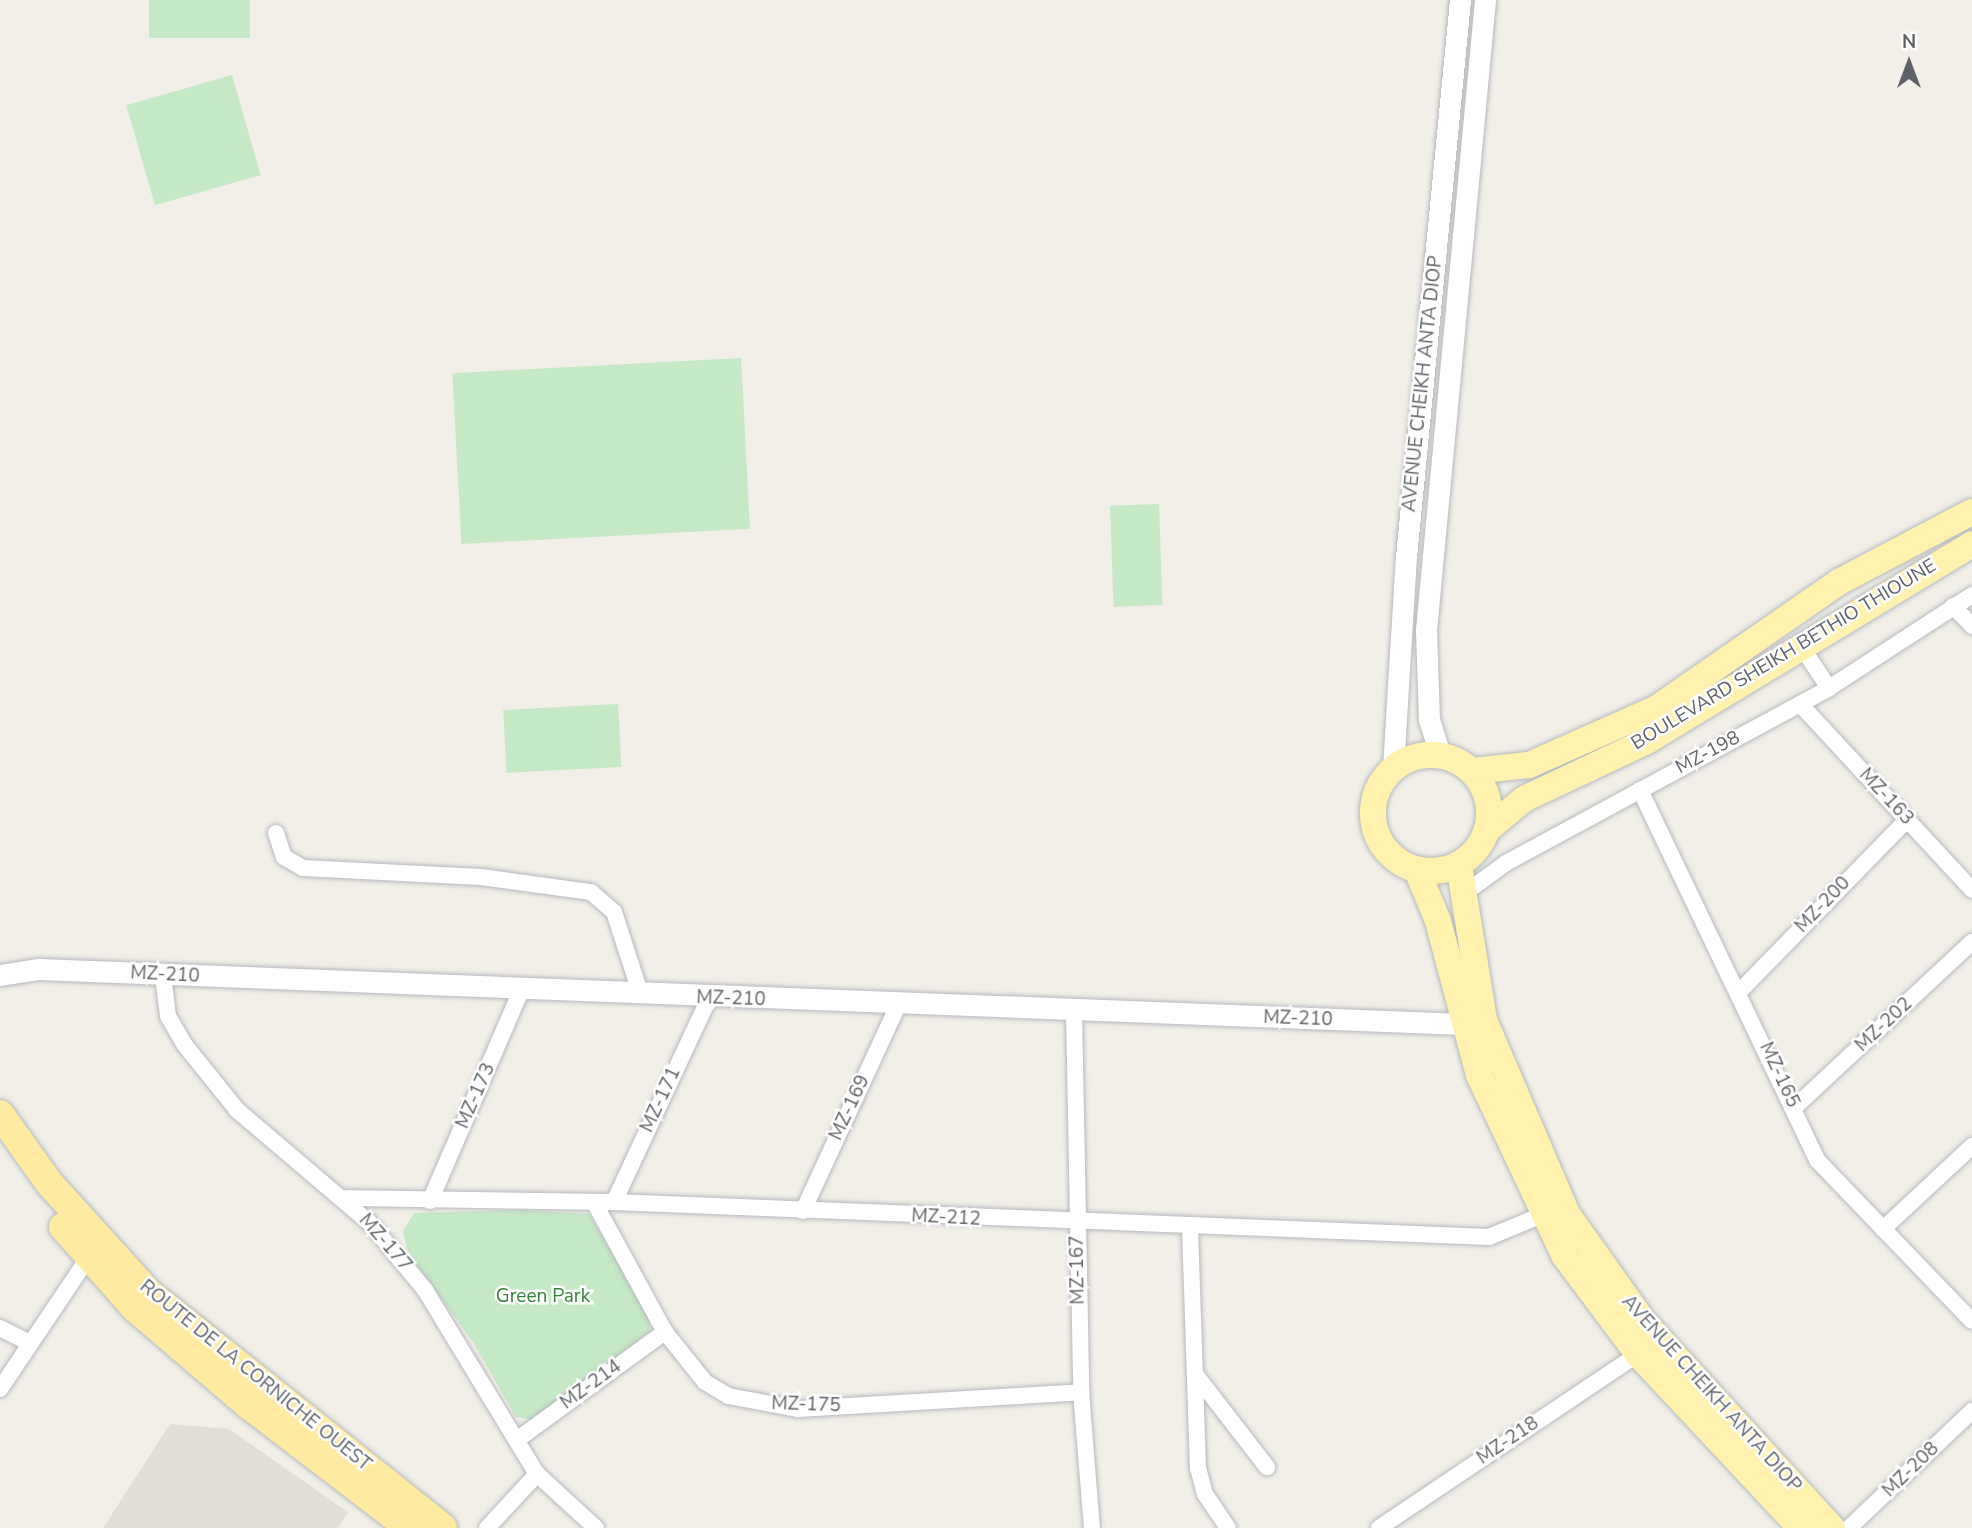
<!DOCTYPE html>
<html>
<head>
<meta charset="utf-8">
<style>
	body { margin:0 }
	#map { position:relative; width:1972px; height:1528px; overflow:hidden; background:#f1efe8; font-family:"Nunito Sans",sans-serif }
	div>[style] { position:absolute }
	.education>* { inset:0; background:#e1ded6 }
	.green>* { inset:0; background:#c5e8c5; transform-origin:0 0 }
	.roads { filter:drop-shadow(0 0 2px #b5b8bc) drop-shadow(0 0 2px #b5b8bc) }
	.minor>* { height:16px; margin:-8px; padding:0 8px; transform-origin:8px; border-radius:8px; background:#fff }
	.tertiary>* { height:21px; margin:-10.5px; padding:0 10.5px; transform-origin:10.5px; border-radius:10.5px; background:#fff }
	.primary>* { height:26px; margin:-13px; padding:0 13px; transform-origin:13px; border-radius:13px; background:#fff2af }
	.primary>.ring { margin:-13px; padding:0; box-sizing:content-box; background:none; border:26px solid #fff2af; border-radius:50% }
	.trunk>* { height:28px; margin:-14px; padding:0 14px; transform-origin:14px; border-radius:14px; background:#feeaa1 }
	span { translate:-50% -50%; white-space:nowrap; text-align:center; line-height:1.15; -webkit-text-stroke:5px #fff; paint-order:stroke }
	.street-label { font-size:19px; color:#5f6368 }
	.park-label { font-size:19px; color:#348238 }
	.north { position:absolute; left:1874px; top:28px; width:70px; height:70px; -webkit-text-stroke:5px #fff; paint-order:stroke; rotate:0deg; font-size:19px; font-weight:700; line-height:28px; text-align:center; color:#5f6368 }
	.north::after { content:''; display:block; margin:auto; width:24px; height:32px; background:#5f6368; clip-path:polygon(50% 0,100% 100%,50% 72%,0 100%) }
</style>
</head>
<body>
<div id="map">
	<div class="education">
		<div style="clip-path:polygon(170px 1424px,229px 1429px,348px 1512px,338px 1528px,103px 1528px)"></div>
	</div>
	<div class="green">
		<div style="left:149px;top:0;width:101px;height:38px"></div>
		<div style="left:232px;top:75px;width:104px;height:110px;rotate:74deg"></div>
		<div style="left:741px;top:358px;width:171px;height:289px;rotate:87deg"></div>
		<div style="left:1159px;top:504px;width:101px;height:49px;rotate:88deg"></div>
		<div style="left:618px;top:704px;width:63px;height:115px;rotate:87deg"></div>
		<div style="clip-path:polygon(521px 1210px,589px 1214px,650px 1317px,649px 1332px,535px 1420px,516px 1417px,473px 1342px,408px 1253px,403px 1231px,414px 1213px)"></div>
	</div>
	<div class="roads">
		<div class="minor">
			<div style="left:1953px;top:606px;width:28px;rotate:46deg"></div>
			<div style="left:1801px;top:646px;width:50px;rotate:56.3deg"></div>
			<div style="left:1800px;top:704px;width:253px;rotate:47.2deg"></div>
			<div style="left:1640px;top:790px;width:410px;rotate:64.4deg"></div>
			<div style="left:1817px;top:1160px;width:223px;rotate:46.1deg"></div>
			<div style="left:276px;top:833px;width:25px;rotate:72deg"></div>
			<div style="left:284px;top:857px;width:22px;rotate:30deg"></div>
			<div style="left:303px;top:868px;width:178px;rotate:2.9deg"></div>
			<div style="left:481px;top:877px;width:111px;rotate:7.8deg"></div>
			<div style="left:591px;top:892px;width:30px;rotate:41deg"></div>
			<div style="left:614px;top:912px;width:87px;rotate:72deg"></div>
			<div style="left:1461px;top:896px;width:56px;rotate:-36.3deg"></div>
			<div style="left:1506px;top:863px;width:367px;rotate:-28.4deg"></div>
			<div style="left:1829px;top:688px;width:171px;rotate:-33deg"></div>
			<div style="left:163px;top:975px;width:41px;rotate:83deg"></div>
			<div style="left:168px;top:1016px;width:32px;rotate:60deg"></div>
			<div style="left:184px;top:1044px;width:85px;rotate:51.2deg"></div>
			<div style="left:237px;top:1110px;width:175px;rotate:40.4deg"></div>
			<div style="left:370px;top:1223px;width:87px;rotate:50.6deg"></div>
			<div style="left:425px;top:1290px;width:215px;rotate:58.7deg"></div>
			<div style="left:537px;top:1474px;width:80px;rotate:42.5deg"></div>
			<div style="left:1740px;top:991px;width:239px;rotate:-45.7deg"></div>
			<div style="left:1074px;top:1011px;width:381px;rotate:88.9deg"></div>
			<div style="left:1081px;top:1392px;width:136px;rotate:85.4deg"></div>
			<div style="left:1795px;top:1107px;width:242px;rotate:-43deg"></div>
			<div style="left:345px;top:1198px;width:269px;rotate:0.9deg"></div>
			<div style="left:614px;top:1202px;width:876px;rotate:2.29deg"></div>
			<div style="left:1489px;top:1237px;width:57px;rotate:-22.5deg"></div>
			<div style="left:430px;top:1201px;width:229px;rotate:-66.6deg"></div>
			<div style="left:594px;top:1202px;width:148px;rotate:61.4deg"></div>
			<div style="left:665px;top:1332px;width:64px;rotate:51.3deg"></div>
			<div style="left:705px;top:1382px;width:27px;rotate:31deg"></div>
			<div style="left:728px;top:1396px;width:71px;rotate:10.5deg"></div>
			<div style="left:798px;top:1409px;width:284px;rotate:-3.4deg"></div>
			<div style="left:614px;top:1202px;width:225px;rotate:-65deg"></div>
			<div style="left:803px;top:1211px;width:227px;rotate:-65.2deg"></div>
			<div style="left:1190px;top:1228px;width:240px;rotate:88.1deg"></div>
			<div style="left:1198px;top:1468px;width:27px;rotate:75deg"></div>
			<div style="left:1205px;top:1494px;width:41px;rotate:55.9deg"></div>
			<div style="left:1883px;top:1229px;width:122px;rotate:-43deg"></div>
			<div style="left:0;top:1328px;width:33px;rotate:27deg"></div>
			<div style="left:1195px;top:1374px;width:118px;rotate:52.3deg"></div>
			<div style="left:0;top:1389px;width:158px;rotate:-56.1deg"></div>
			<div style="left:518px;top:1439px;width:182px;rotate:-36.1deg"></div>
			<div style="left:487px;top:1528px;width:74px;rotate:-47.2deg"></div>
			<div style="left:1379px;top:1528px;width:312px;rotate:-33.9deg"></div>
			<div style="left:1849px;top:1528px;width:170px;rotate:-43.6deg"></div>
		</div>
		<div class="tertiary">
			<div style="left:1440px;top:755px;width:37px;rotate:-107deg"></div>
			<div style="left:1429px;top:720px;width:90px;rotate:-91.9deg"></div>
			<div style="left:1426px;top:630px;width:633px;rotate:-84.65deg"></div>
			<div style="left:1393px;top:768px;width:211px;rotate:-86.5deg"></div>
			<div style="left:1406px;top:557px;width:560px;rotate:-84.46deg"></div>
			<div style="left:0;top:975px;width:39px;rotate:-9deg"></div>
			<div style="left:39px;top:969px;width:1425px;rotate:2.21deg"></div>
		</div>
		<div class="primary">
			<div class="ring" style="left:1373px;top:755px;width:90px;height:90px"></div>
			<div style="left:1472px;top:771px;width:57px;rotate:-6deg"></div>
			<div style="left:1529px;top:765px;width:140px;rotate:-24deg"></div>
			<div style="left:1657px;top:708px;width:221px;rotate:-34.7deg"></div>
			<div style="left:1839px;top:582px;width:150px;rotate:-27.8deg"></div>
			<div style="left:1488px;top:829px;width:47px;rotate:-39.8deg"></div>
			<div style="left:1524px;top:799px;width:136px;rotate:-25.2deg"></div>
			<div style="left:1647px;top:741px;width:380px;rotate:-31.2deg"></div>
			<div style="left:1459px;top:865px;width:157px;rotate:80.8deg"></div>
			<div style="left:1484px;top:1020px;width:211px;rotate:66.8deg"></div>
			<div style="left:1567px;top:1214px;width:131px;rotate:54.6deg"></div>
			<div style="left:1643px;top:1321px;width:280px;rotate:47.6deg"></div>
			<div style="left:1417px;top:870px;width:55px;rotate:67.6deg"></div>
			<div style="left:1438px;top:921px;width:159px;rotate:75.1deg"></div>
			<div style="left:1479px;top:1075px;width:199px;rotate:64.7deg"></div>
			<div style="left:1564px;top:1255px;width:124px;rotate:53.2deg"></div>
			<div style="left:1638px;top:1354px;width:238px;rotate:46.9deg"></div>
		</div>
		<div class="trunk">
			<div style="left:0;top:1114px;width:86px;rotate:54.5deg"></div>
			<div style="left:50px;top:1184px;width:147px;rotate:47.8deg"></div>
			<div style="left:149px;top:1293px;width:376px;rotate:38.6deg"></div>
			<div style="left:63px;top:1227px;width:108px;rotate:48.4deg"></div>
			<div style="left:135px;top:1308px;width:148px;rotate:40.6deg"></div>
			<div style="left:247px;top:1404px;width:204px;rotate:37.4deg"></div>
		</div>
	</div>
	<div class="street-label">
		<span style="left:1423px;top:384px;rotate:-84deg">AVENUE CHEIKH ANTA DIOP</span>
		<span style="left:1784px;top:655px;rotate:-31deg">BOULEVARD SHEIKH BETHIO THIOUNE</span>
		<span style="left:1708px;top:753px;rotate:-28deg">MZ-198</span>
		<span style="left:1886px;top:797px;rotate:47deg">MZ-163</span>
		<span style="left:1823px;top:905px;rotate:-46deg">MZ-200</span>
		<span style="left:165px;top:975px;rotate:3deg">MZ-210</span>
		<span style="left:731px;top:999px;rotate:2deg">MZ-210</span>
		<span style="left:1298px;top:1019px;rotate:2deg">MZ-210</span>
		<span style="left:1884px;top:1025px;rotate:-43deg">MZ-202</span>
		<span style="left:1779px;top:1075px;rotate:65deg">MZ-165</span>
		<span style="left:476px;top:1096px;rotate:-66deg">MZ-173</span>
		<span style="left:661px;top:1100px;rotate:-65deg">MZ-171</span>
		<span style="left:850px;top:1108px;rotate:-65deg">MZ-169</span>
		<span style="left:946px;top:1218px;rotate:3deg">MZ-212</span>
		<span style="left:385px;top:1243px;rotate:49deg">MZ-177</span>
		<span style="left:1078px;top:1270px;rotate:-91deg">MZ-167</span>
		<span style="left:255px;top:1376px;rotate:39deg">ROUTE DE LA CORNICHE OUEST</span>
		<span style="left:591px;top:1385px;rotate:-36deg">MZ-214</span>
		<span style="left:1711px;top:1394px;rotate:48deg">AVENUE CHEIKH ANTA DIOP</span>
		<span style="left:806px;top:1405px;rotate:2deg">MZ-175</span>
		<span style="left:1508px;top:1441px;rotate:-34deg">MZ-218</span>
		<span style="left:1911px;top:1470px;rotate:-44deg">MZ-208</span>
	</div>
	<div class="park-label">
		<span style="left:543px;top:1297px">Green Park</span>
	</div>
	<div class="north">N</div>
</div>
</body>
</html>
